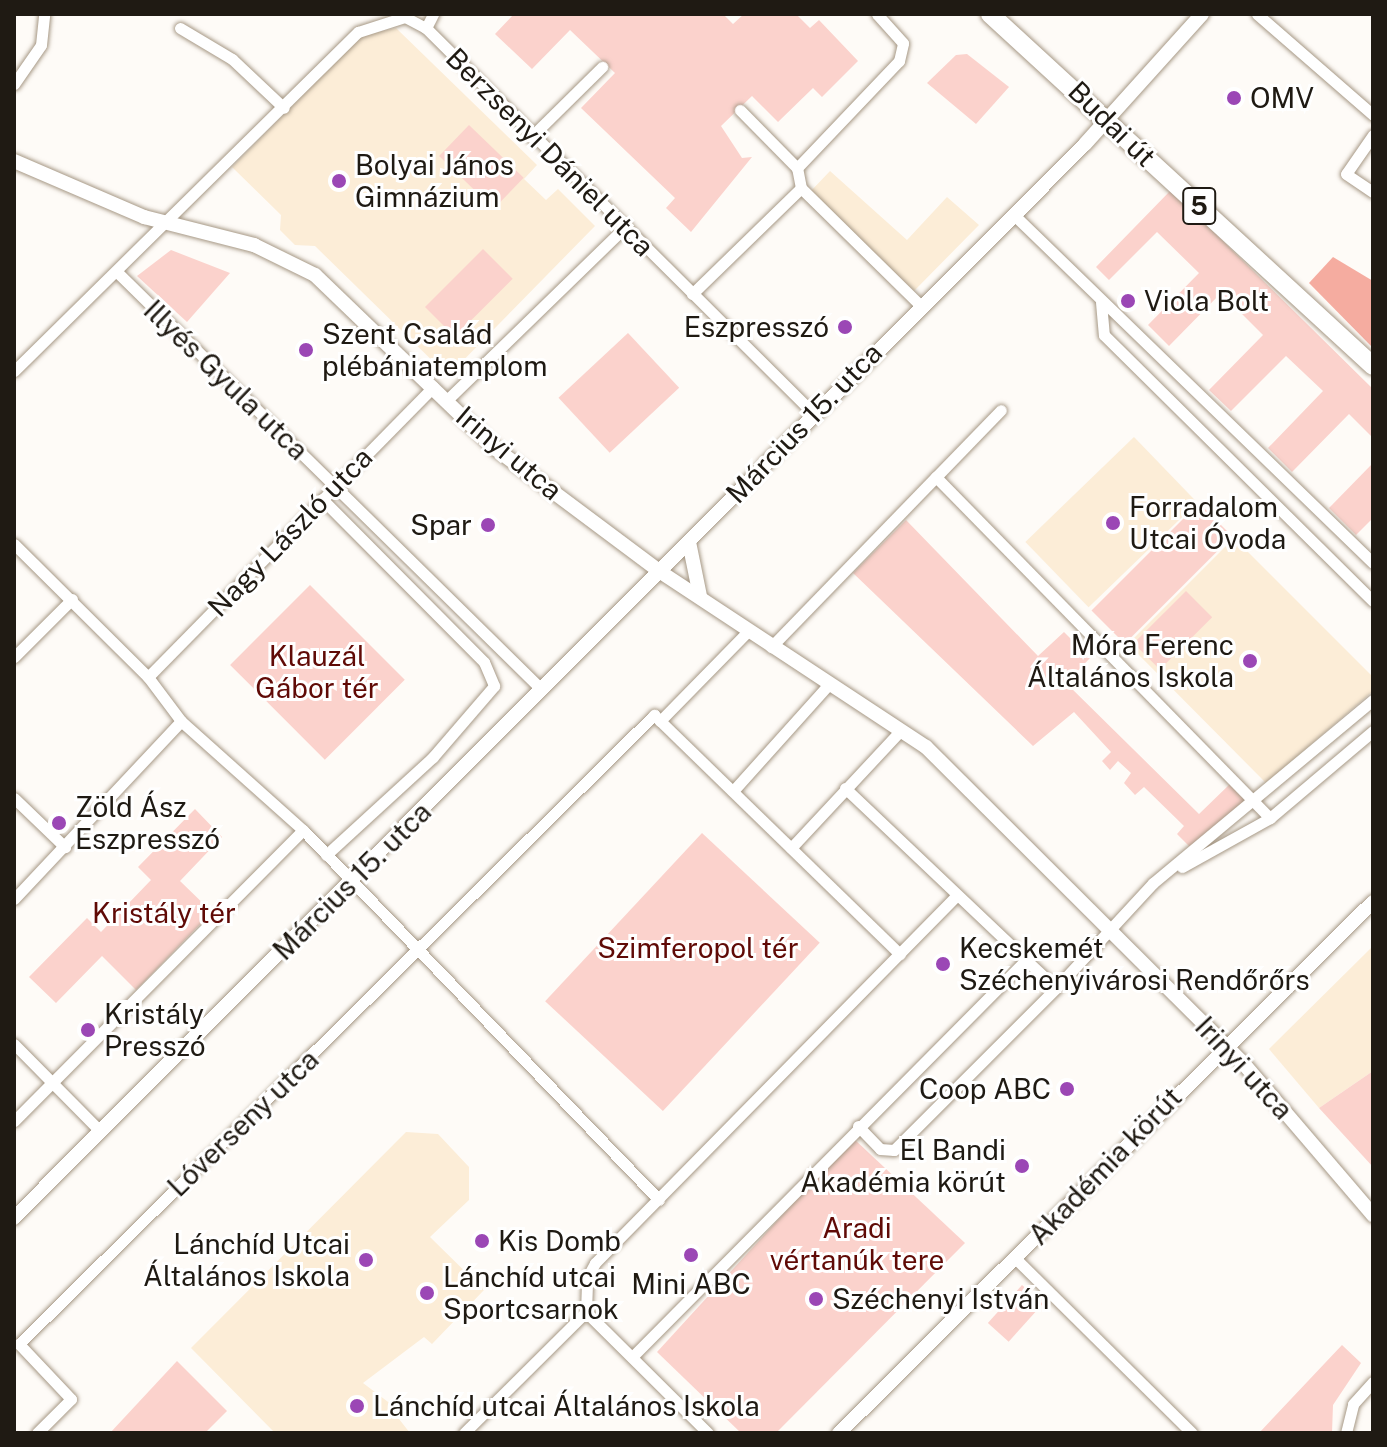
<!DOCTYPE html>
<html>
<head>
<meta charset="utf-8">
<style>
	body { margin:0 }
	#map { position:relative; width:1387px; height:1447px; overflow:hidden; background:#fefbf7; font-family:"Public Sans",sans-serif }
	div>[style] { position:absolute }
	.built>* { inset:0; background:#fcedd7; transform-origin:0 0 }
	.green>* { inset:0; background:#fbd2cc; transform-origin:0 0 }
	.forest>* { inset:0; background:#f5aca0 }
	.roads { filter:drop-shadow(0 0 2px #a69885) drop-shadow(0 0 2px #a69885) }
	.minor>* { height:11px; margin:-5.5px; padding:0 5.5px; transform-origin:5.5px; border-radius:5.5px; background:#fff }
	.tertiary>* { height:14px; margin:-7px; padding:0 7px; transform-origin:7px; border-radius:7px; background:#fff }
	.primary>* { height:18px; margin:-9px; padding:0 9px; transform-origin:9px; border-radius:9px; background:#fff }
	.dots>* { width:22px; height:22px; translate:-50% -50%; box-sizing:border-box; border:4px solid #fff; border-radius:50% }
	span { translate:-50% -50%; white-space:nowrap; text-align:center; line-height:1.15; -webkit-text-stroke:6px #fff; paint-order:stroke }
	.shield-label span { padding:2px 6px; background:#fff; border:2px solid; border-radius:6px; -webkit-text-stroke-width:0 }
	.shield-label { font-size:26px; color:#1f1a13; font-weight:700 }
	.poi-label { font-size:28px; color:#1f1a13 }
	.left { translate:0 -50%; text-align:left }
	.right { translate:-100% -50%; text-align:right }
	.street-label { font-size:28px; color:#1f1a13 }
	.park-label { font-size:28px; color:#600a06 }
	.frame { position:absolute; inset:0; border:16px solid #1f1a13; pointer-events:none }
</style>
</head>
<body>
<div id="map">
	<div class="built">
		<div style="clip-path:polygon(396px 28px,537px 165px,524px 179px,546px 200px,558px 189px,595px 226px,448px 376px,315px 246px,295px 245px,280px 230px,281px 215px,232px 167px,361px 36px)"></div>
		<div style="clip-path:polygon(830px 171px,907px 240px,947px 197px,979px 225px,914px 291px,810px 192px)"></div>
		<div style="left:1134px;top:437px;width:91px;height:151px;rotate:46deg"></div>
		<div style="clip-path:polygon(1234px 538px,1373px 677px,1373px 691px,1266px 783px,1128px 644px)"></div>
		<div style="clip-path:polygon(1373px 946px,1373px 1071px,1319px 1108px,1269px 1049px)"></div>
		<div style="clip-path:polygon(406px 1132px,438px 1134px,469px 1167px,469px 1200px,430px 1237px,484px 1290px,432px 1344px,424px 1337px,363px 1383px,404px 1414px,399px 1419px,410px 1433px,275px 1433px,191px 1348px)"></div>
	</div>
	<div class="green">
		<div style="clip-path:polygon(514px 14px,723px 14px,733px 24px,744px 14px,796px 14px,810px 28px,819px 20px,858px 61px,822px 97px,813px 88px,778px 122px,752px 96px,721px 126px,742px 158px,752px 157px,691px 232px,666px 208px,675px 198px,581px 108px,615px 73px,570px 30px,532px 69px,495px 34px)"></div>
		<div style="clip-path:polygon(967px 54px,1009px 87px,976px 124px,927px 83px,956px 55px)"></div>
		<div style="left:469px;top:125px;width:76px;height:43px;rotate:44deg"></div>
		<div style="clip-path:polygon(1171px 190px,1373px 389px,1373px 438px,1349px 414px,1292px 472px,1268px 448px,1323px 391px,1286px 356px,1231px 411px,1209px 390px,1263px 335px,1221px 293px,1169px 346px,1148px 325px,1199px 273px,1157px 232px,1109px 280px,1096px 267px)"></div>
		<div style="left:483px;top:249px;width:42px;height:82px;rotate:45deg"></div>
		<div style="clip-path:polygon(171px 250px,230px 273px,187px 322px,137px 276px)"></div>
		<div style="left:628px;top:333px;width:75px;height:95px;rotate:47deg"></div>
		<div style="clip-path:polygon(1373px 463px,1373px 518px,1356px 535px,1329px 508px)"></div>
		<div style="left:1199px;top:503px;width:47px;height:152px;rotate:45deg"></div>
		<div style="clip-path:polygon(906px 520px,1038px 656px,1064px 632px,1090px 658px,1066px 683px,1199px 814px,1231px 783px,1249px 800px,1191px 848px,1177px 834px,1184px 826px,1144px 787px,1135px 795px,1124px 783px,1131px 773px,1118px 761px,1110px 770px,1102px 761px,1111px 752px,1074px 712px,1033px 746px,853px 573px)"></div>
		<div style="left:310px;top:585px;width:134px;height:113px;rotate:45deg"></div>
		<div style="left:1186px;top:591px;width:37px;height:74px;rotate:45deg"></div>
		<div style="clip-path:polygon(195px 809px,222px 837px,180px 881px,212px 912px,136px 990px,102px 956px,56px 1003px,29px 977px,87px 918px,101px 932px,151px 880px,138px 867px)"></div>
		<div style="left:702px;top:833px;width:161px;height:230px;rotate:43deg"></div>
		<div style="clip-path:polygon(1373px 1071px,1373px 1167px,1319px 1108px)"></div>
		<div style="clip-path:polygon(853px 1138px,965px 1243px,776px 1433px,741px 1433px,657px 1352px)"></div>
		<div style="left:1022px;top:1285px;width:28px;height:51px;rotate:42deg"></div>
		<div style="clip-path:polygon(1342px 1345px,1361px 1363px,1333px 1405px,1332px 1433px,1259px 1433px)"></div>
		<div style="clip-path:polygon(177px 1361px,227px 1411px,205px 1433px,110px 1433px)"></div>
	</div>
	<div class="forest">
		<div style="clip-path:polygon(1333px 257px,1373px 281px,1373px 348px,1309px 283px)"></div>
	</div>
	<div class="roads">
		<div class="minor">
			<div style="left:1257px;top:14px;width:154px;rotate:41deg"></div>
			<div style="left:180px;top:28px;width:61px;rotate:30.8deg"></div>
			<div style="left:232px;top:59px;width:71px;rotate:43.3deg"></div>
			<div style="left:426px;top:28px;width:16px;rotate:-63deg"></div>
			<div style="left:14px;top:84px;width:47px;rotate:-55.3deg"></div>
			<div style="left:41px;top:45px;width:31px;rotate:-84deg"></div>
			<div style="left:740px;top:110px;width:81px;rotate:45.5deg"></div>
			<div style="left:1373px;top:135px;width:47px;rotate:124.7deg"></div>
			<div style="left:1346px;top:174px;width:32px;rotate:34deg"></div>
			<div style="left:531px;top:137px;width:100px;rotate:-44.6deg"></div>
			<div style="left:801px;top:188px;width:167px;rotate:44.5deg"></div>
			<div style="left:1013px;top:214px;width:501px;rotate:44.11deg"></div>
			<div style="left:118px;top:273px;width:593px;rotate:44.52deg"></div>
			<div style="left:692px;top:294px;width:152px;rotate:-44.2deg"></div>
			<div style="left:801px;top:188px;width:20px;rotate:-101deg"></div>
			<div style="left:797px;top:168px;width:148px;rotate:-46.4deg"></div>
			<div style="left:899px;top:61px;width:18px;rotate:-77deg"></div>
			<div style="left:903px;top:43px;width:39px;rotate:-132deg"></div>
			<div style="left:1101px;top:302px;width:33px;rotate:85deg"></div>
			<div style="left:1104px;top:335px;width:378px;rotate:44.7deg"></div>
			<div style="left:14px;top:371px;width:483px;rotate:-44.6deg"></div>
			<div style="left:358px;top:32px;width:49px;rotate:-17.7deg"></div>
			<div style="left:405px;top:17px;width:24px;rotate:28deg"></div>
			<div style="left:426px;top:28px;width:546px;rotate:44.85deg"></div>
			<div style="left:447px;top:400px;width:250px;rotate:-44.2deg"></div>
			<div style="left:936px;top:477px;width:93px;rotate:-45.9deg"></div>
			<div style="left:322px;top:499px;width:230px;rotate:45.2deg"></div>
			<div style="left:484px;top:662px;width:26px;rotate:67deg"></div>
			<div style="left:494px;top:686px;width:94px;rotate:130.7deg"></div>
			<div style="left:433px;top:757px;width:145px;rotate:137.5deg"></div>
			<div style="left:14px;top:544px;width:189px;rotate:44.8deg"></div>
			<div style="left:148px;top:677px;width:55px;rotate:53.1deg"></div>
			<div style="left:181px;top:721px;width:164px;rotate:41.8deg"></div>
			<div style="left:303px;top:830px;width:513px;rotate:46.1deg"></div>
			<div style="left:771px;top:647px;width:237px;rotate:-45.9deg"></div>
			<div style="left:936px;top:477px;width:477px;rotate:45.6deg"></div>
			<div style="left:14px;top:657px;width:82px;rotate:-45deg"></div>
			<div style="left:148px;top:677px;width:407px;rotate:-45.5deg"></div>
			<div style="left:660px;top:721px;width:126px;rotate:-45.6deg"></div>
			<div style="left:845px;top:788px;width:250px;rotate:43.5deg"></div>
			<div style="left:733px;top:791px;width:142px;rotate:-48.1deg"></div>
			<div style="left:14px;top:798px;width:71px;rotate:43.9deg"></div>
			<div style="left:791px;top:848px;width:160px;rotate:-47deg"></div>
			<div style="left:1182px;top:867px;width:101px;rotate:-29.1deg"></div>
			<div style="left:1270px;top:818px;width:135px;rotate:-40.2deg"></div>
			<div style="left:14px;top:899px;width:244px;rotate:-46.8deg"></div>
			<div style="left:14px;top:1044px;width:120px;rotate:45.3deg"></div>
			<div style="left:14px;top:1121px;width:410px;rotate:-45.2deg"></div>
			<div style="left:858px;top:1126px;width:32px;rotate:46deg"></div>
			<div style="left:880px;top:1149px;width:14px;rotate:4deg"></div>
			<div style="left:894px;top:1150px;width:229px;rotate:-45deg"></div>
			<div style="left:1015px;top:1258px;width:249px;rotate:44.7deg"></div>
			<div style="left:586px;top:1312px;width:34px;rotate:-88deg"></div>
			<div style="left:587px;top:1278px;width:17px;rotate:-62deg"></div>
			<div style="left:595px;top:1263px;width:513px;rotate:-45.47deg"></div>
			<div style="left:586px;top:1312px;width:172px;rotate:44.8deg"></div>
			<div style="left:632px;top:1357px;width:559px;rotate:-45.22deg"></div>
			<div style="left:1026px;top:960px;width:41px;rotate:43deg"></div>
			<div style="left:1056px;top:988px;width:143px;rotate:-47.3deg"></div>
			<div style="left:1153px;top:883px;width:286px;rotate:-39.8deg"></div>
			<div style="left:37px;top:1433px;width:48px;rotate:-45deg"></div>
			<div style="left:71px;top:1399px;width:76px;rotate:-133.4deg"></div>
			<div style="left:19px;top:1344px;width:894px;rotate:-44.73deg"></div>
			<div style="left:654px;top:715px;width:343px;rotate:44.2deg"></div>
			<div style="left:464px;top:1433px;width:172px;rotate:-44.8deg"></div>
			<div style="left:1346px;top:1433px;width:30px;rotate:-76deg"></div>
			<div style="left:1353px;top:1404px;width:30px;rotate:-48deg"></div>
		</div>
		<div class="tertiary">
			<div style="left:14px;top:161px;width:142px;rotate:23.3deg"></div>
			<div style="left:144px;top:217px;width:114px;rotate:14.3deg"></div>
			<div style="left:254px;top:245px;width:68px;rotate:26.2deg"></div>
			<div style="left:315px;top:275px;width:251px;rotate:43.9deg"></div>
			<div style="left:496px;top:449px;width:204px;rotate:36.8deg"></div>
			<div style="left:659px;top:571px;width:320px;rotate:33.4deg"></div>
			<div style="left:926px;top:747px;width:449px;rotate:44.9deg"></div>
			<div style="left:1244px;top:1064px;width:199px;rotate:49.5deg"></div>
			<div style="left:689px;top:542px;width:55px;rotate:78.5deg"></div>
			<div style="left:14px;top:1218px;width:1517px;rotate:-45.08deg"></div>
			<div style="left:1085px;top:144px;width:175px;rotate:-48deg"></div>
			<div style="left:839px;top:1433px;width:753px;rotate:-44.84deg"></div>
		</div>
		<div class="primary">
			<div style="left:990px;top:14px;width:520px;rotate:42.58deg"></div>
		</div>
	</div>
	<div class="dots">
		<div style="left:1234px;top:98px;background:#9b47b5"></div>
		<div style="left:339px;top:181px;background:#9b47b5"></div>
		<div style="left:1128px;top:301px;background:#9b47b5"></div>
		<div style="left:845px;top:327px;background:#9b47b5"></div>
		<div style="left:306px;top:350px;background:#9b47b5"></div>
		<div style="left:1113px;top:523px;background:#9b47b5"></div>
		<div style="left:488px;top:525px;background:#9b47b5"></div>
		<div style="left:1250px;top:661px;background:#9b47b5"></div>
		<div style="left:59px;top:823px;background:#9b47b5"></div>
		<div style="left:943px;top:964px;background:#9b47b5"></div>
		<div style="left:88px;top:1030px;background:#9b47b5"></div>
		<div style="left:1067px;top:1089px;background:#9b47b5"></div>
		<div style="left:1022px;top:1166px;background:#9b47b5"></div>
		<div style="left:482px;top:1241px;background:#9b47b5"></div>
		<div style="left:691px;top:1255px;background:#9b47b5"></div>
		<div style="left:366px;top:1260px;background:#9b47b5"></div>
		<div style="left:427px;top:1293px;background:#9b47b5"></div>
		<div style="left:816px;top:1299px;background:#9b47b5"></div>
		<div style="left:357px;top:1406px;background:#9b47b5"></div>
	</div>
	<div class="shield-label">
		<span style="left:1199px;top:206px">5</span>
	</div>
	<div class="poi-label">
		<span class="left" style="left:1250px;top:98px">OMV</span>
		<span class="left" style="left:355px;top:181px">Bolyai János<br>Gimnázium</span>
		<span class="left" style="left:1144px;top:301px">Viola Bolt</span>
		<span class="right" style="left:829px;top:327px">Eszpresszó</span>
		<span class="left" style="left:322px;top:350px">Szent Család<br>plébániatemplom</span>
		<span class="left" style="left:1129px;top:523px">Forradalom<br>Utcai Óvoda</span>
		<span class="right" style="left:472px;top:525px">Spar</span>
		<span class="right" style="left:1234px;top:661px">Móra Ferenc<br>Általános Iskola</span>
		<span class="left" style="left:75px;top:823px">Zöld Ász<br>Eszpresszó</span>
		<span class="left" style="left:959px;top:964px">Kecskemét<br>Széchenyivárosi Rendőrőrs</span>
		<span class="left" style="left:104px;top:1030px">Kristály<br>Presszó</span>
		<span class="right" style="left:1051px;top:1089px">Coop ABC</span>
		<span class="right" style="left:1006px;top:1166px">El Bandi<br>Akadémia körút</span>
		<span class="left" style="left:498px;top:1241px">Kis Domb</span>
		<span class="right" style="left:350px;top:1260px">Lánchíd Utcai<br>Általános Iskola</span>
		<span class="left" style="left:443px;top:1293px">Lánchíd utcai<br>Sportcsarnok</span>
		<span style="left:691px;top:1284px">Mini ABC</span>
		<span class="left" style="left:832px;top:1299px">Széchenyi István</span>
		<span class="left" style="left:373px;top:1406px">Lánchíd utcai Általános Iskola</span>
	</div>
	<div class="street-label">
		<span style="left:1112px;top:124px;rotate:44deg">Budai út</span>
		<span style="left:550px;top:152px;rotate:45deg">Berzsenyi Dániel utca</span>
		<span style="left:226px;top:380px;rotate:44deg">Illyés Gyula utca</span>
		<span style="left:804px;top:423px;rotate:-46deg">Március 15. utca</span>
		<span style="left:509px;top:453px;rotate:40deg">Irinyi utca</span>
		<span style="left:290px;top:532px;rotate:-46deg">Nagy László utca</span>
		<span style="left:352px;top:881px;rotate:-45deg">Március 15. utca</span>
		<span style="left:1244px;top:1068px;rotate:47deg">Irinyi utca</span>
		<span style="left:243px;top:1123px;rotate:-44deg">Lóverseny utca</span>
		<span style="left:1105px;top:1166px;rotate:-46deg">Akadémia körút</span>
	</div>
	<div class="park-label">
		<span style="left:317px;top:672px">Klauzál<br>Gábor tér</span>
		<span style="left:164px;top:913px">Kristály tér</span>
		<span style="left:698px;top:948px">Szimferopol tér</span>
		<span style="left:857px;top:1244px">Aradi<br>vértanúk tere</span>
	</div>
	<div class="frame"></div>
</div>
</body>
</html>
